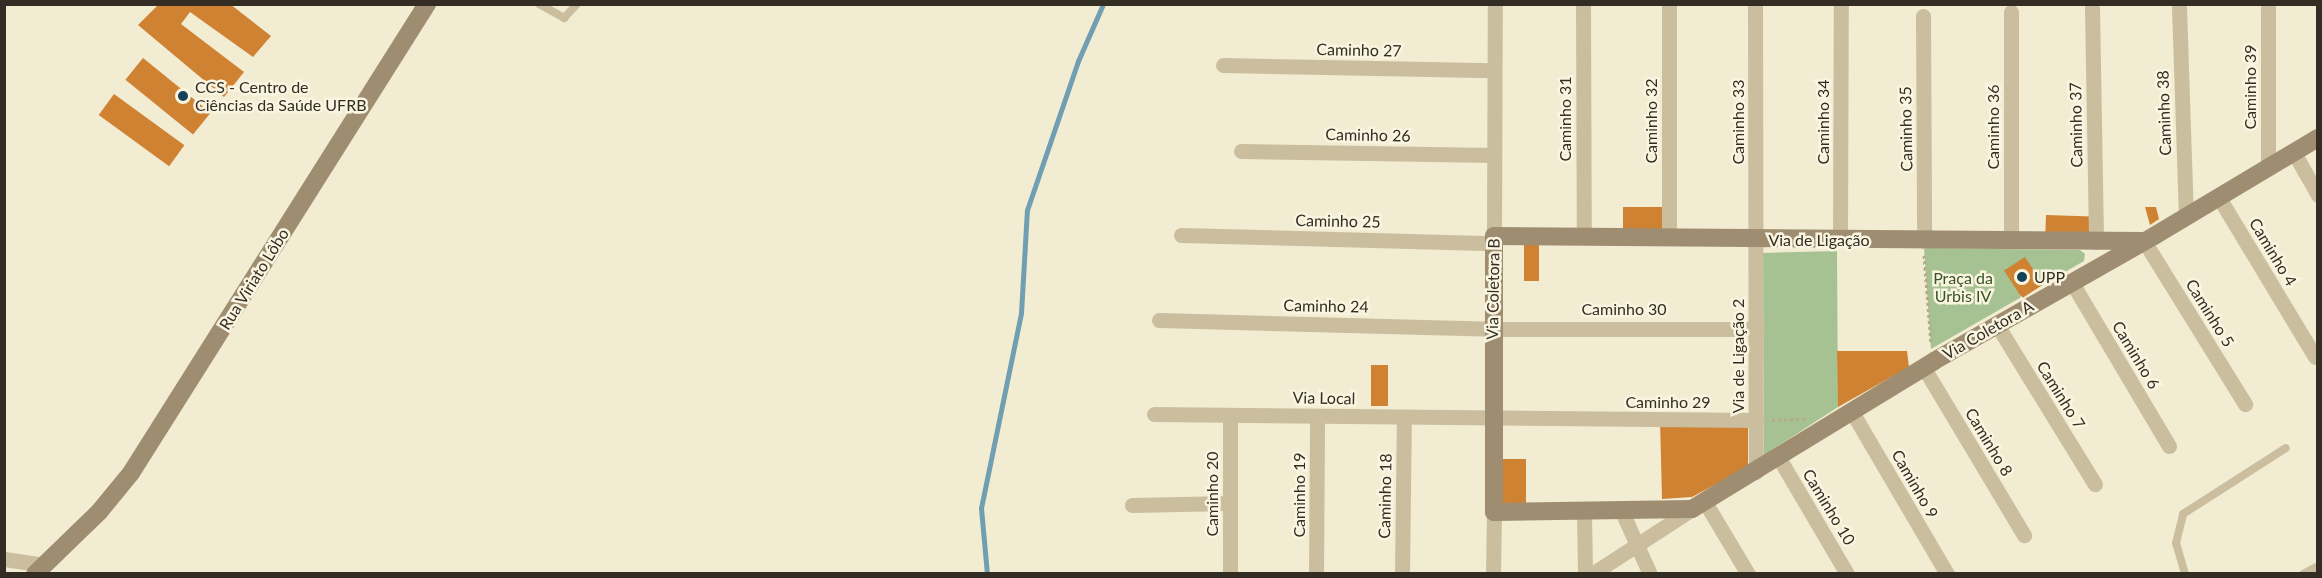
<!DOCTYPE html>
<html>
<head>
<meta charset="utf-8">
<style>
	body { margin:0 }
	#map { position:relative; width:2322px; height:578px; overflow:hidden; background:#f2ecd3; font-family:Lato,sans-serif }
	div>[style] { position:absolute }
	.green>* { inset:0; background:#a6c293 }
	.stream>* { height:5px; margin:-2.5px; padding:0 2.5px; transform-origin:2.5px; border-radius:2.5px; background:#719eb1 }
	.building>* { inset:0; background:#d08233; transform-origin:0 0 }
	.path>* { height:3px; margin-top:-1.5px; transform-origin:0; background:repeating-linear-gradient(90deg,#b6a889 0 3px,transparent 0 6px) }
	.lane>* { height:8px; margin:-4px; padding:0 4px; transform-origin:4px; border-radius:4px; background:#cbbe9f }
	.street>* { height:15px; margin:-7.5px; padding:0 7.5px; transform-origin:7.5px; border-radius:7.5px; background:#cbbe9f }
	.secondary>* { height:18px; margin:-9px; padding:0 9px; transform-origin:9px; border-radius:9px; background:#9e8d71 }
	.dots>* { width:16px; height:16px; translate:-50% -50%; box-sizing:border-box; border:3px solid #faf5e0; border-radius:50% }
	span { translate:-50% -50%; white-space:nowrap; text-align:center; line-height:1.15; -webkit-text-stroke:5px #faf5e0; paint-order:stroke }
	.street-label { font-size:16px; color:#332d23 }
	.poi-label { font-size:16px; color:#332d23 }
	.left { translate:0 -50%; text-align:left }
	.park-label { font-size:16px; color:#375325 }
	.frame { position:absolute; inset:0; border:6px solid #332d23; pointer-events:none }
</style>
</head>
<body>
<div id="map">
	<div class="green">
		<div style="clip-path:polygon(1924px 248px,2080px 250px,2085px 254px,2084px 261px,1931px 349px)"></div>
		<div style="clip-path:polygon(1837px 251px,1838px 407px,1764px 455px,1763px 253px)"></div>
	</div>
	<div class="stream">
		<div style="left:987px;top:574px;width:66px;rotate:-95.2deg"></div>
		<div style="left:981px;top:508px;width:199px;rotate:-78.4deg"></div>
		<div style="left:1021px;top:313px;width:103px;rotate:-86.7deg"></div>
		<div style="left:1027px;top:210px;width:157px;rotate:-71.1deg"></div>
		<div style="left:1078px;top:61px;width:62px;rotate:-66.3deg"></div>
	</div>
	<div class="building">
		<div style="clip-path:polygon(159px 4px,230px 4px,271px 36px,253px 57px,190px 12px,181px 24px,244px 72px,224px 97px,138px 25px)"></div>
		<div style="left:143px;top:58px;width:87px;height:28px;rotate:39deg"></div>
		<div style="left:114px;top:94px;width:87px;height:26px;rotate:36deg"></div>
		<div style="left:1623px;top:207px;width:41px;height:22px"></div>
		<div style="clip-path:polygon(2145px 207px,2156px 207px,2159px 219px,2150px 225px)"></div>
		<div style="left:2046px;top:215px;width:46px;height:17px;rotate:2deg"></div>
		<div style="left:1524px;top:242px;width:15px;height:39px"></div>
		<div style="left:2025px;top:257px;width:33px;height:25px;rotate:57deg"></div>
		<div style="clip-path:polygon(1837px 351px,1907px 351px,1909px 367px,1838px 407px)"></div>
		<div style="left:1371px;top:365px;width:17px;height:41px"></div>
		<div style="clip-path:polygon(1660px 420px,1748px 420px,1748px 467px,1692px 497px,1662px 499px)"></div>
		<div style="left:1503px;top:459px;width:23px;height:47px"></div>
	</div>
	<div class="path">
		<div style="left:1924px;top:255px;width:89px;rotate:85.5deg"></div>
		<div style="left:1772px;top:420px;width:35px;rotate:-2deg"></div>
	</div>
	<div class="lane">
		<div style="left:539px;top:4px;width:29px;rotate:29deg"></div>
		<div style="left:564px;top:18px;width:19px;rotate:-47deg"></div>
		<div style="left:2185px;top:574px;width:32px;rotate:-106deg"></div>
		<div style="left:2176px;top:543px;width:30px;rotate:-76deg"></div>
		<div style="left:2183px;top:514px;width:122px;rotate:-32.7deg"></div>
		<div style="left:2303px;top:574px;width:17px;rotate:-28deg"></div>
	</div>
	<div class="street">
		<div style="left:1583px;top:4px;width:230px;rotate:89.8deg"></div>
		<div style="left:1669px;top:4px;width:233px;rotate:90deg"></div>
		<div style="left:1755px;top:4px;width:468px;rotate:89.9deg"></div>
		<div style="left:2179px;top:7px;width:209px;rotate:88.1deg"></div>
		<div style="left:2092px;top:8px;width:234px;rotate:89deg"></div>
		<div style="left:1923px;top:16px;width:225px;rotate:89.7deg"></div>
		<div style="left:1223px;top:65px;width:271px;rotate:1.1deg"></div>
		<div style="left:1241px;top:151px;width:253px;rotate:0.9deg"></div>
		<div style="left:2293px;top:151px;width:51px;rotate:60.4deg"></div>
		<div style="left:2268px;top:165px;width:157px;rotate:-90deg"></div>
		<div style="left:2218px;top:196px;width:188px;rotate:58.9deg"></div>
		<div style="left:1181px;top:235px;width:312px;rotate:1.5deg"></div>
		<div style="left:1494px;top:236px;width:232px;rotate:-89.8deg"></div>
		<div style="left:1840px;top:239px;width:235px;rotate:-89.8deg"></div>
		<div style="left:2144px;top:241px;width:192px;rotate:58.2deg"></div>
		<div style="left:2011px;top:242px;width:230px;rotate:-90deg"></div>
		<div style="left:2071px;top:281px;width:192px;rotate:59.3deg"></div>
		<div style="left:1159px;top:320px;width:333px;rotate:1.5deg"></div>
		<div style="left:1492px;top:329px;width:265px"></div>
		<div style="left:1997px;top:325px;width:187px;rotate:58.4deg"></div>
		<div style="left:1924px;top:368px;width:195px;rotate:59.1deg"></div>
		<div style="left:1852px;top:412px;width:188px;rotate:59.6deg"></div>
		<div style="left:1154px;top:414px;width:602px;rotate:0.57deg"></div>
		<div style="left:1230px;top:415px;width:159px;rotate:90deg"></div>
		<div style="left:1779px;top:458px;width:134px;rotate:59.6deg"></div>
		<div style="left:1705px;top:502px;width:84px;rotate:59.2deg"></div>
		<div style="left:1132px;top:505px;width:98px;rotate:-1.2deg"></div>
		<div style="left:1584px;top:514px;width:60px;rotate:89deg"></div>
		<div style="left:1623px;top:514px;width:66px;rotate:65.8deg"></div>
		<div style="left:4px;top:559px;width:41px;rotate:8.3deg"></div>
		<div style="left:1316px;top:574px;width:158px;rotate:-89.6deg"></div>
		<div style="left:1402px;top:574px;width:156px;rotate:-89.3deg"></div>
		<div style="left:1493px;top:574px;width:62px;rotate:-89.1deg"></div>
		<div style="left:1592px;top:574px;width:119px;rotate:-33deg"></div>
	</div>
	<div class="secondary">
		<div style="left:2144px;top:241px;width:650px;rotate:-179.56deg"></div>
		<div style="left:1494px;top:236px;width:276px;rotate:90deg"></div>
		<div style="left:1494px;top:512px;width:198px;rotate:-0.9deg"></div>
		<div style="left:1692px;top:509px;width:284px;rotate:-31.4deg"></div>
		<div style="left:1934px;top:361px;width:253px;rotate:-29.6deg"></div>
		<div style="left:2154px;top:236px;width:191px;rotate:-30.9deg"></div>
		<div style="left:35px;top:574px;width:89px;rotate:-44.1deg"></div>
		<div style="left:99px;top:512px;width:50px;rotate:-50.6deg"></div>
		<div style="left:131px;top:473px;width:555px;rotate:-57.74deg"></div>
	</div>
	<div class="dots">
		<div style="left:183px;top:96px;background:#164257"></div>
		<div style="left:2022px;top:277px;background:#164257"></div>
	</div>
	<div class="street-label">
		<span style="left:1359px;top:50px;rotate:1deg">Caminho 27</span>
		<span style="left:2250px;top:87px;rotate:-90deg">Caminho 39</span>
		<span style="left:2164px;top:113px;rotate:-92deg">Caminho 38</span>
		<span style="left:1565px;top:119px;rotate:-90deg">Caminho 31</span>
		<span style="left:1651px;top:121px;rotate:-90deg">Caminho 32</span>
		<span style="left:1738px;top:122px;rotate:-90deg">Caminho 33</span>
		<span style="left:1823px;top:122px;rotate:-90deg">Caminho 34</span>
		<span style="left:2076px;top:125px;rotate:-91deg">Caminho 37</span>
		<span style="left:1993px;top:127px;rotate:-90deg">Caminho 36</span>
		<span style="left:1906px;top:129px;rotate:-91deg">Caminho 35</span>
		<span style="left:1368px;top:135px;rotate:1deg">Caminho 26</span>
		<span style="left:1338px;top:221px;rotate:1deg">Caminho 25</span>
		<span style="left:1819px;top:240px">Via de Ligação</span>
		<span style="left:2273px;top:252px;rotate:59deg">Caminho 4</span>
		<span style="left:254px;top:279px;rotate:-58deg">Rua Viriato Lôbo</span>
		<span style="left:1493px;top:289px;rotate:-89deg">Via Coletora B</span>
		<span style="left:1326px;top:306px;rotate:1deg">Caminho 24</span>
		<span style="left:1624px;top:309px">Caminho 30</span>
		<span style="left:2210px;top:313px;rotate:58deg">Caminho 5</span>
		<span style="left:1988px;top:330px;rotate:-30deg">Via Coletora A</span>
		<span style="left:2136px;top:355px;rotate:59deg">Caminho 6</span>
		<span style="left:1738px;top:356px;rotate:-90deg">Via de Ligação 2</span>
		<span style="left:2061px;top:395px;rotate:58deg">Caminho 7</span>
		<span style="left:1324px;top:398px;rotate:1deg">Via Local</span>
		<span style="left:1668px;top:402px">Caminho 29</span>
		<span style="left:1989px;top:442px;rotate:59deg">Caminho 8</span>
		<span style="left:1915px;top:484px;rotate:60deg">Caminho 9</span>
		<span style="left:1212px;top:494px;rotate:-90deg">Caminho 20</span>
		<span style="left:1299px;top:495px;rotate:-90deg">Caminho 19</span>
		<span style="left:1385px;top:496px;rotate:-89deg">Caminho 18</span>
		<span style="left:1829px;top:507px;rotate:59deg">Caminho 10</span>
	</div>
	<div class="poi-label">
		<span class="left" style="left:195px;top:96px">CCS - Centro de<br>Ciências da Saúde UFRB</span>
		<span class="left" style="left:2034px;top:277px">UPP</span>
	</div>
	<div class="park-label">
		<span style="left:1963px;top:287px">Praça da<br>Urbis IV</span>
	</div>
	<div class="frame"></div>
</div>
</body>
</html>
